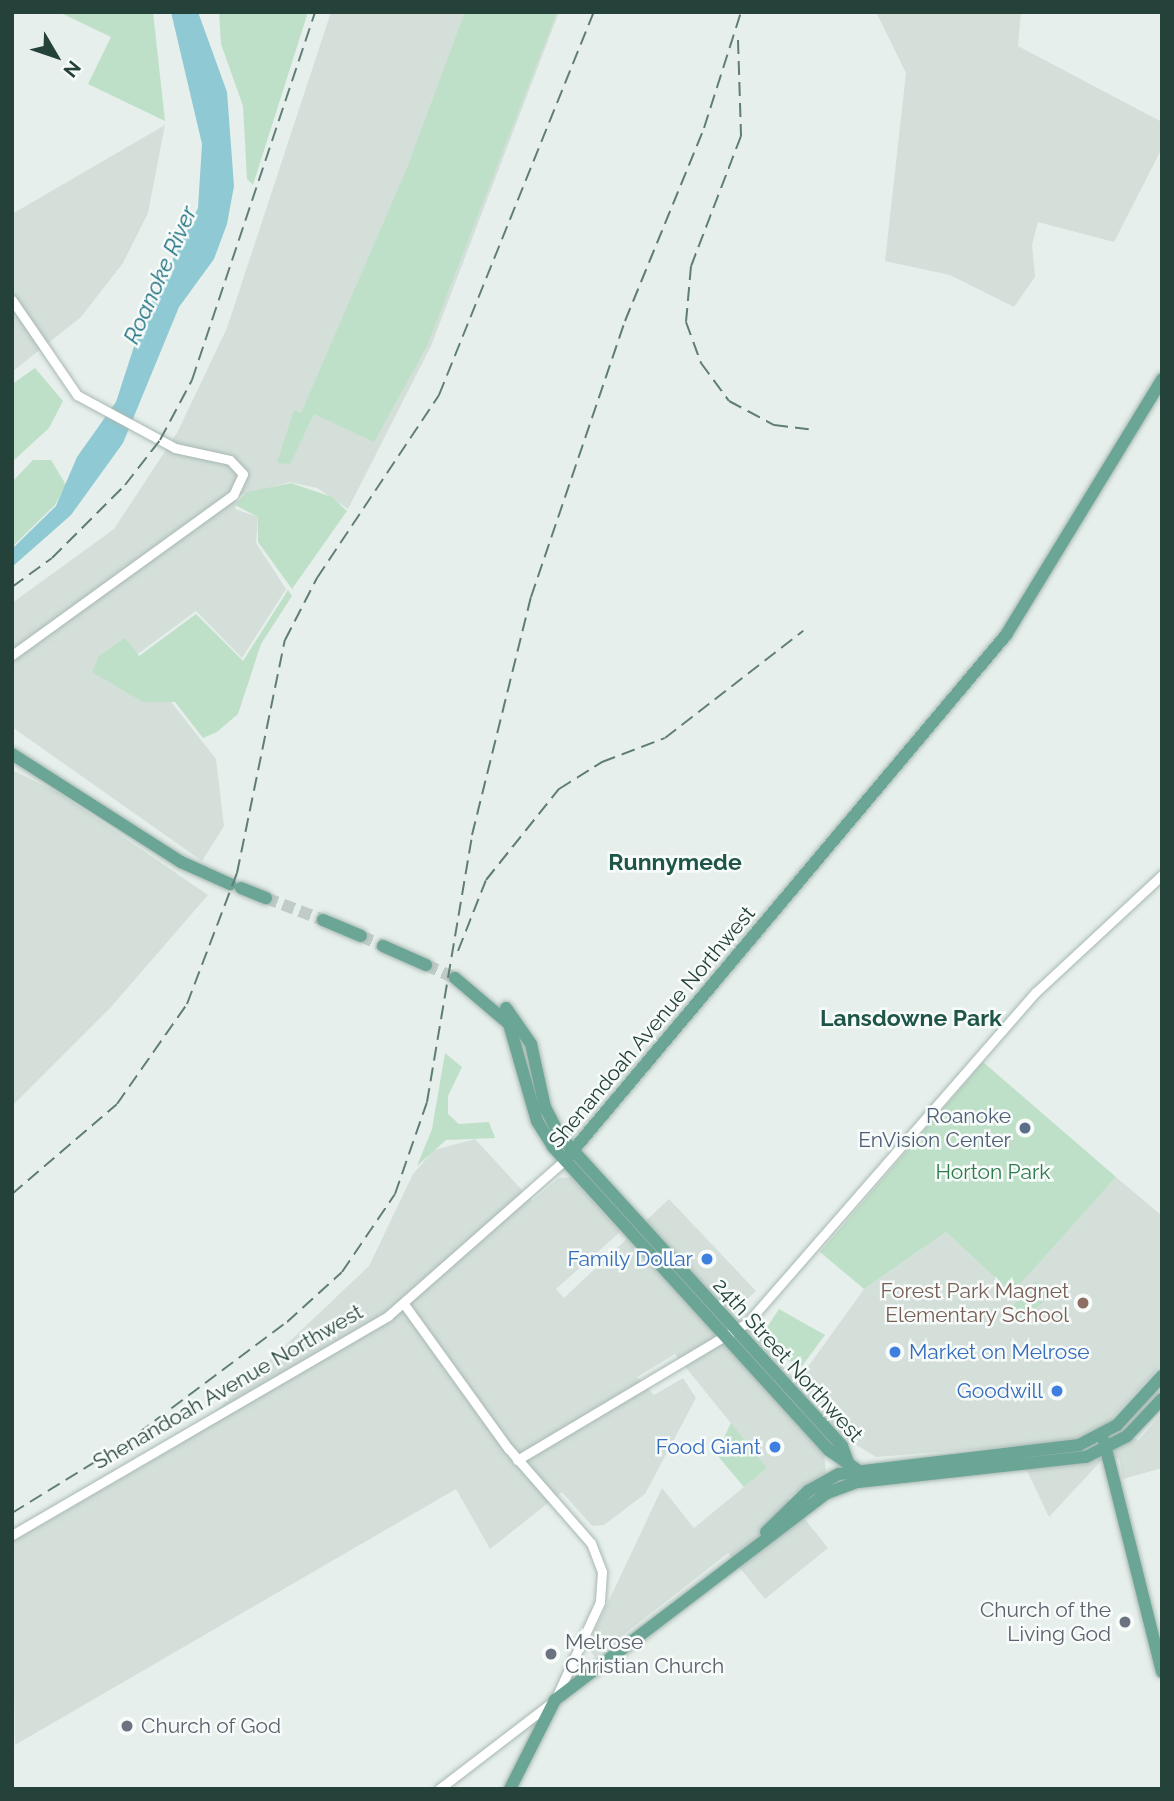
<!DOCTYPE html>
<html>
<head>
<meta charset="utf-8">
<style>
	body { margin:0 }
	#map { position:relative; width:1174px; height:1801px; overflow:hidden; background:#e6efeb; font-family:Raleway,sans-serif }
	div>[style] { position:absolute }
	.built>* { inset:0; background:#d4dfda }
	.green>* { inset:0; background:#bfe0c8; transform-origin:0 0 }
	.water>* { inset:0; background:#8ec9d4 }
	.major-tunnel>* { height:12px; margin-top:-6px; transform-origin:0; background:repeating-linear-gradient(90deg,#bfccc8 0 12px,transparent 0 18px) }
	.roads { filter:drop-shadow(0 0 2px #a8b8b2) drop-shadow(0 0 2px #a8b8b2) }
	.minor>* { height:9px; margin:-4.5px; padding:0 4.5px; transform-origin:4.5px; border-radius:4.5px; background:#fff }
	.major>* { height:12px; margin:-6px; padding:0 6px; transform-origin:6px; border-radius:6px; background:#6aa596 }
	.rail>* { height:2px; margin-top:-1px; transform-origin:0; background:repeating-linear-gradient(90deg,#5f7d75 0 14px,transparent 0 21px) }
	.dots>* { width:19px; height:19px; translate:-50% -50%; box-sizing:border-box; border:4px solid #f7fbf9; border-radius:50% }
	span { translate:-50% -50%; white-space:nowrap; text-align:center; line-height:1.15; -webkit-text-stroke:5px #f7fbf9; paint-order:stroke }
	.street-label { font-size:21px; color:#24423a }
	.service-label { font-size:21px; color:#4e5e75 }
	.right { translate:-100% -50%; text-align:right }
	.park-label { font-size:21px; color:#2d7a4b }
	.shop-label { font-size:21px; color:#366cbe }
	.left { translate:0 -50%; text-align:left }
	.education-label { font-size:21px; color:#785e54 }
	.worship-label { font-size:21px; color:#5b616d }
	.water-label { font-size:23px; color:#1c6f80; font-style:italic }
	.neighbourhood-label { font-size:23px; color:#1f5548; font-weight:700 }
	.frame { position:absolute; inset:0; border:14px solid #24423a; pointer-events:none }
	.north { position:absolute; left:21px; top:21px; width:70px; height:70px; -webkit-text-stroke:5px #f7fbf9; paint-order:stroke; rotate:129deg; font-size:19px; font-weight:700; line-height:28px; text-align:center; color:#24423a }
	.north::after { content:''; display:block; margin:auto; width:24px; height:32px; background:#24423a; clip-path:polygon(50% 0,100% 100%,50% 72%,0 100%) }
</style>
</head>
<body>
<div id="map">
	<div class="built">
		<div style="clip-path:polygon(331px 12px,559px 12px,431px 346px,348px 509px,317px 488px,290px 482px,238px 496px,235px 509px,258px 517px,256px 543px,286px 589px,242px 658px,196px 611px,135px 656px,216px 759px,224px 826px,202px 861px,12px 727px,12px 603px,114px 529px,177px 433px,227px 328px)"></div>
		<div style="clip-path:polygon(876px 12px,1021px 12px,1018px 46px,1162px 122px,1162px 148px,1114px 242px,1038px 222px,1032px 245px,1035px 277px,1014px 307px,950px 275px,885px 261px,906px 73px)"></div>
		<div style="clip-path:polygon(165px 125px,148px 213px,123px 263px,81px 317px,12px 372px,12px 214px)"></div>
		<div style="clip-path:polygon(12px 770px,59px 793px,208px 895px,111px 1007px,12px 1106px)"></div>
		<div style="clip-path:polygon(475px 1139px,532px 1201px,559px 1178px,571px 1177px,620px 1232px,556px 1289px,564px 1298px,669px 1199px,756px 1291px,733px 1312px,797px 1382px,864px 1289px,946px 1232px,1012px 1292px,1116px 1177px,1162px 1216px,1162px 1364px,1112px 1418px,1138px 1441px,1162px 1413px,1162px 1468px,1123px 1479px,1119px 1458px,1101px 1461px,1049px 1517px,1015px 1446px,876px 1457px,842px 1436px,824px 1453px,826px 1472px,788px 1498px,828px 1548px,765px 1599px,728px 1553px,595px 1657px,587px 1647px,662px 1488px,694px 1528px,767px 1468px,675px 1354px,637px 1377px,654px 1395px,683px 1378px,696px 1398px,645px 1494px,604px 1525px,592px 1526px,562px 1492px,490px 1549px,456px 1489px,15px 1745px,12px 1542px,181px 1444px,369px 1266px,413px 1174px,434px 1150px)"></div>
	</div>
	<div class="green">
		<div style="clip-path:polygon(59px 12px,153px 12px,165px 121px,88px 84px,111px 37px)"></div>
		<div style="clip-path:polygon(219px 12px,308px 12px,253px 185px,247px 179px,243px 106px,221px 44px)"></div>
		<div style="clip-path:polygon(465px 12px,557px 12px,427px 346px,374px 442px,314px 414px,290px 464px,277px 463px,294px 410px,301px 413px,407px 168px)"></div>
		<div style="clip-path:polygon(35px 368px,63px 401px,49px 428px,12px 462px,12px 384px)"></div>
		<div style="clip-path:polygon(33px 460px,51px 460px,66px 485px,55px 505px,12px 547px,12px 482px)"></div>
		<div style="clip-path:polygon(291px 483px,332px 497px,347px 511px,292px 589px,258px 542px,258px 517px,235px 505px,247px 492px)"></div>
		<div style="clip-path:polygon(288px 590px,292px 596px,261px 644px,238px 714px,217px 732px,203px 738px,175px 702px,143px 702px,92px 672px,99px 656px,125px 638px,139px 656px,196px 614px,243px 661px)"></div>
		<div style="clip-path:polygon(445px 1053px,462px 1067px,448px 1096px,448px 1114px,459px 1124px,489px 1122px,495px 1138px,446px 1140px,417px 1166px,432px 1129px)"></div>
		<div style="clip-path:polygon(983px 1062px,1116px 1177px,1012px 1293px,946px 1232px,864px 1289px,820px 1252px)"></div>
		<div style="left:1036px;top:1281px;width:19px;height:40px;rotate:43deg"></div>
		<div style="clip-path:polygon(779px 1309px,825px 1335px,802px 1366px,771px 1353px,759px 1340px)"></div>
		<div style="clip-path:polygon(731px 1423px,767px 1468px,744px 1487px,716px 1454px)"></div>
	</div>
	<div class="water">
		<div style="clip-path:polygon(171px 12px,198px 12px,227px 92px,234px 186px,227px 224px,214px 259px,179px 307px,123px 443px,71px 515px,12px 567px,12px 549px,56px 506px,77px 457px,116px 402px,142px 322px,198px 208px,202px 144px)"></div>
	</div>
	<div class="major-tunnel">
		<div style="left:266px;top:898px;width:61px;rotate:21.1deg"></div>
		<div style="left:361px;top:936px;width:24px;rotate:24deg"></div>
		<div style="left:426px;top:965px;width:32px;rotate:24deg"></div>
	</div>
	<div class="roads">
		<div class="minor">
			<div style="left:12px;top:300px;width:115px;rotate:55.6deg"></div>
			<div style="left:77px;top:395px;width:111px;rotate:28.4deg"></div>
			<div style="left:175px;top:448px;width:56px;rotate:12.3deg"></div>
			<div style="left:230px;top:460px;width:19px;rotate:47deg"></div>
			<div style="left:243px;top:474px;width:23px;rotate:115deg"></div>
			<div style="left:233px;top:495px;width:273px;rotate:144.1deg"></div>
			<div style="left:404px;top:1304px;width:178px;rotate:54.2deg"></div>
			<div style="left:508px;top:1448px;width:126px;rotate:48.9deg"></div>
			<div style="left:591px;top:1543px;width:31px;rotate:69deg"></div>
			<div style="left:602px;top:1572px;width:30px;rotate:94deg"></div>
			<div style="left:600px;top:1602px;width:108px;rotate:114.7deg"></div>
			<div style="left:555px;top:1700px;width:146px;rotate:142.5deg"></div>
			<div style="left:517px;top:1460px;width:268px;rotate:-30.8deg"></div>
			<div style="left:747px;top:1323px;width:439px;rotate:-48.9deg"></div>
			<div style="left:1036px;top:992px;width:172px;rotate:-42.9deg"></div>
			<div style="left:12px;top:1535px;width:435px;rotate:-30.2deg"></div>
			<div style="left:388px;top:1316px;width:236px;rotate:-41.4deg"></div>
		</div>
		<div class="major">
			<div style="left:12px;top:754px;width:201px;rotate:32.6deg"></div>
			<div style="left:181px;top:862px;width:54px;rotate:24.2deg"></div>
			<div style="left:241px;top:888px;width:27px;rotate:22deg"></div>
			<div style="left:323px;top:920px;width:41px;rotate:22.8deg"></div>
			<div style="left:383px;top:946px;width:47px;rotate:23.8deg"></div>
			<div style="left:455px;top:978px;width:71px;rotate:40.4deg"></div>
			<div style="left:509px;top:1024px;width:101px;rotate:73.9deg"></div>
			<div style="left:537px;top:1121px;width:31px;rotate:58deg"></div>
			<div style="left:553px;top:1147px;width:410px;rotate:47.7deg"></div>
			<div style="left:829px;top:1450px;width:50px;rotate:35.3deg"></div>
			<div style="left:506px;top:1008px;width:44px;rotate:55.2deg"></div>
			<div style="left:531px;top:1044px;width:65px;rotate:77.5deg"></div>
			<div style="left:545px;top:1107px;width:33px;rotate:63deg"></div>
			<div style="left:560px;top:1136px;width:419px;rotate:47.7deg"></div>
			<div style="left:842px;top:1446px;width:27px;rotate:70deg"></div>
			<div style="left:565px;top:1160px;width:686px;rotate:-49.97deg"></div>
			<div style="left:1006px;top:635px;width:300px;rotate:-58.6deg"></div>
			<div style="left:1104px;top:1441px;width:238px;rotate:75.9deg"></div>
			<div style="left:766px;top:1532px;width:59px;rotate:-44.3deg"></div>
			<div style="left:808px;top:1491px;width:35px;rotate:-29deg"></div>
			<div style="left:839px;top:1474px;width:242px;rotate:-6.9deg"></div>
			<div style="left:1079px;top:1445px;width:43px;rotate:-27.8deg"></div>
			<div style="left:1117px;top:1425px;width:67px;rotate:-47.4deg"></div>
			<div style="left:510px;top:1789px;width:100px;rotate:-63.2deg"></div>
			<div style="left:555px;top:1700px;width:342px;rotate:-37.3deg"></div>
			<div style="left:827px;top:1493px;width:33px;rotate:-20deg"></div>
			<div style="left:858px;top:1482px;width:229px;rotate:-6.3deg"></div>
			<div style="left:1086px;top:1457px;width:46px;rotate:-27.1deg"></div>
			<div style="left:1127px;top:1436px;width:51px;rotate:-46.6deg"></div>
		</div>
	</div>
	<div class="rail">
		<div style="left:738px;top:40px;width:96px;rotate:88.2deg"></div>
		<div style="left:741px;top:136px;width:139px;rotate:111deg"></div>
		<div style="left:691px;top:266px;width:56px;rotate:95.1deg"></div>
		<div style="left:686px;top:322px;width:44px;rotate:69.9deg"></div>
		<div style="left:701px;top:363px;width:47px;rotate:53.6deg"></div>
		<div style="left:729px;top:401px;width:51px;rotate:28.1deg"></div>
		<div style="left:774px;top:425px;width:35px;rotate:7deg"></div>
		<div style="left:12px;top:587px;width:49px;rotate:-35.9deg"></div>
		<div style="left:52px;top:558px;width:103px;rotate:-45deg"></div>
		<div style="left:125px;top:485px;width:57px;rotate:-52.1deg"></div>
		<div style="left:160px;top:440px;width:68px;rotate:-61.9deg"></div>
		<div style="left:192px;top:380px;width:388px;rotate:-71.5deg"></div>
		<div style="left:458px;top:951px;width:76px;rotate:-68.5deg"></div>
		<div style="left:486px;top:880px;width:117px;rotate:-51.3deg"></div>
		<div style="left:559px;top:789px;width:51px;rotate:-32.1deg"></div>
		<div style="left:602px;top:762px;width:67px;rotate:-20.9deg"></div>
		<div style="left:665px;top:738px;width:175px;rotate:-37.8deg"></div>
		<div style="left:12px;top:1194px;width:138px;rotate:-40.6deg"></div>
		<div style="left:117px;top:1104px;width:122px;rotate:-55deg"></div>
		<div style="left:187px;top:1004px;width:140px;rotate:-69.1deg"></div>
		<div style="left:237px;top:873px;width:238px;rotate:-78.4deg"></div>
		<div style="left:285px;top:640px;width:70px;rotate:-62.7deg"></div>
		<div style="left:317px;top:578px;width:220px;rotate:-56.3deg"></div>
		<div style="left:439px;top:395px;width:413px;rotate:-68deg"></div>
		<div style="left:12px;top:1513px;width:128px;rotate:-31.6deg"></div>
		<div style="left:121px;top:1446px;width:207px;rotate:-36.8deg"></div>
		<div style="left:287px;top:1322px;width:74px;rotate:-42.3deg"></div>
		<div style="left:342px;top:1272px;width:94px;rotate:-55.8deg"></div>
		<div style="left:395px;top:1194px;width:97px;rotate:-70.8deg"></div>
		<div style="left:427px;top:1102px;width:271px;rotate:-80.4deg"></div>
		<div style="left:472px;top:835px;width:245px;rotate:-76.1deg"></div>
		<div style="left:531px;top:597px;width:292px;rotate:-71.2deg"></div>
		<div style="left:625px;top:321px;width:209px;rotate:-67.7deg"></div>
		<div style="left:704px;top:128px;width:122px;rotate:-72.3deg"></div>
	</div>
	<div class="dots">
		<div style="left:1025px;top:1128px;background:#5c6f8a"></div>
		<div style="left:707px;top:1259px;background:#3f7fe0"></div>
		<div style="left:1083px;top:1303px;background:#8d6e63"></div>
		<div style="left:895px;top:1352px;background:#3f7fe0"></div>
		<div style="left:1057px;top:1391px;background:#3f7fe0"></div>
		<div style="left:775px;top:1447px;background:#3f7fe0"></div>
		<div style="left:1125px;top:1622px;background:#6b7280"></div>
		<div style="left:551px;top:1654px;background:#6b7280"></div>
		<div style="left:127px;top:1726px;background:#6b7280"></div>
	</div>
	<div class="street-label">
		<span style="left:652px;top:1027px;rotate:-50deg">Shenandoah Avenue Northwest</span>
		<span style="left:788px;top:1360px;rotate:48deg">24th Street Northwest</span>
		<span style="left:228px;top:1387px;rotate:-30deg">Shenandoah Avenue Northwest</span>
	</div>
	<div class="service-label">
		<span class="right" style="left:1011px;top:1128px">Roanoke<br>EnVision Center</span>
	</div>
	<div class="park-label">
		<span style="left:993px;top:1172px">Horton Park</span>
	</div>
	<div class="shop-label">
		<span class="right" style="left:693px;top:1259px">Family Dollar</span>
		<span class="left" style="left:909px;top:1352px">Market on Melrose</span>
		<span class="right" style="left:1043px;top:1391px">Goodwill</span>
		<span class="right" style="left:761px;top:1447px">Food Giant</span>
	</div>
	<div class="education-label">
		<span class="right" style="left:1069px;top:1303px">Forest Park Magnet<br>Elementary School</span>
	</div>
	<div class="worship-label">
		<span class="right" style="left:1111px;top:1622px">Church of the<br>Living God</span>
		<span class="left" style="left:565px;top:1654px">Melrose<br>Christian Church</span>
		<span class="left" style="left:141px;top:1726px">Church of God</span>
	</div>
	<div class="water-label">
		<span style="left:160px;top:275px;rotate:-66deg">Roanoke River</span>
	</div>
	<div class="neighbourhood-label">
		<span style="left:675px;top:862px">Runnymede</span>
		<span style="left:911px;top:1018px">Lansdowne Park</span>
	</div>
	<div class="frame"></div>
	<div class="north">N</div>
</div>
</body>
</html>
